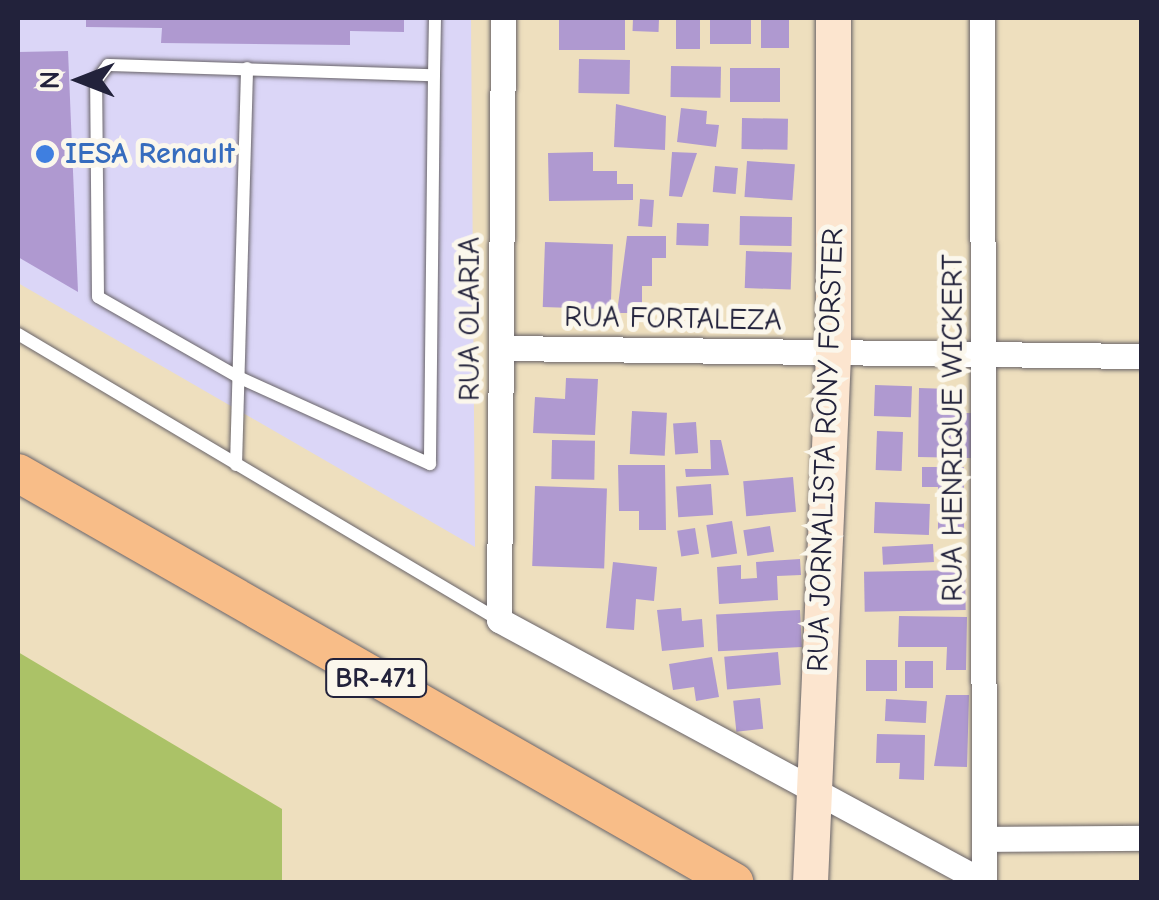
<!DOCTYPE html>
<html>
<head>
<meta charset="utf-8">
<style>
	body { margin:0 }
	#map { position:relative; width:1159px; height:900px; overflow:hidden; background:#eedfbe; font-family:"Comic Neue",sans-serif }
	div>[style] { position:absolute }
	.built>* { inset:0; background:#dbd6f7 }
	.green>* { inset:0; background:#abc267 }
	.building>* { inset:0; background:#af99d0; transform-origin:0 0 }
	.roads { filter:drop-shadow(0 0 2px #696469) drop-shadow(0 0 2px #696469) }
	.lane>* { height:12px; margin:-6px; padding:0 6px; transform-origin:6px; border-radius:6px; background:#fff }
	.street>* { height:25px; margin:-12.5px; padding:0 12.5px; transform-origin:12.5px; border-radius:12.5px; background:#fff }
	.secondary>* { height:35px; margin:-17.5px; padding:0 17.5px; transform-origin:17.5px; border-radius:17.5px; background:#fce5cf }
	.primary>* { height:38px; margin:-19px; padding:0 19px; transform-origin:19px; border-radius:19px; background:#f8bd88 }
	.dots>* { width:28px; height:28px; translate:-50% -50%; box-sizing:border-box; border:5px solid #fbf7ec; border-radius:50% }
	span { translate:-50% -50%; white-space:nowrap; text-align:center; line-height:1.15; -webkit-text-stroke:10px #fbf7ec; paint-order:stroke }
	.shield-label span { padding:2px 8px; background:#fbf7ec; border:2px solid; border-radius:8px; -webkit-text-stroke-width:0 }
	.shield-label { font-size:28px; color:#22223b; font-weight:700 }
	.shop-label { font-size:30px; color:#366cbe; font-weight:700 }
	.left { translate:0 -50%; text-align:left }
	.street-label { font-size:30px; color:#22223b }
	.frame { position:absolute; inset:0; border:20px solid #22223b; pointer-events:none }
	.north { position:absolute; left:30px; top:30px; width:100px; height:100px; -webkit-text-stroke:8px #fbf7ec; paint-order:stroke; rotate:270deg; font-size:28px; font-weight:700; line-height:40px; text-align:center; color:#22223b }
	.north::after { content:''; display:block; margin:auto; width:35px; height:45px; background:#22223b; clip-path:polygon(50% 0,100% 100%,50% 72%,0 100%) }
</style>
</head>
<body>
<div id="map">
	<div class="built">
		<div style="clip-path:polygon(18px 18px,471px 18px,475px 547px,18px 283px)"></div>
	</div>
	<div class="green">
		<div style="clip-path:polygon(18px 652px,282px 809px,282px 882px,18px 882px)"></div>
	</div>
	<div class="building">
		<div style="clip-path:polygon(86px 18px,404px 18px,404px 32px,350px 31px,350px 45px,161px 43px,162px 28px,86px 27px)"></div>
		<div style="left:559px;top:18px;width:66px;height:32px"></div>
		<div style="left:633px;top:18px;width:26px;height:13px;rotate:2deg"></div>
		<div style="left:676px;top:18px;width:24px;height:31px"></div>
		<div style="left:710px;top:18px;width:41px;height:26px"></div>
		<div style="left:761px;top:18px;width:28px;height:30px"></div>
		<div style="clip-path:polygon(68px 51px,78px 292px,18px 257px,18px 52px)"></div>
		<div style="left:579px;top:59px;width:51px;height:34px;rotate:1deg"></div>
		<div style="left:671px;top:66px;width:50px;height:31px;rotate:1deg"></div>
		<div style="left:730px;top:68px;width:50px;height:34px"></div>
		<div style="clip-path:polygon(616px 104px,666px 116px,665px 150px,614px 147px)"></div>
		<div style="clip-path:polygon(681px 108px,707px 111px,706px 124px,719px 125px,716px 147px,677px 142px)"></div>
		<div style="left:742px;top:118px;width:46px;height:31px;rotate:1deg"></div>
		<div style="clip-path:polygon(593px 152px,593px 171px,617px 171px,617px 184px,633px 184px,633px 200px,549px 201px,548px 153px)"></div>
		<div style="clip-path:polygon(672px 152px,697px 153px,682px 197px,669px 196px)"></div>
		<div style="left:747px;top:161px;width:48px;height:36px;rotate:4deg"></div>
		<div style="left:715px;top:166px;width:23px;height:26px;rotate:5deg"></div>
		<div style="left:640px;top:199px;width:14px;height:27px;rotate:4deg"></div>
		<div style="left:740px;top:216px;width:52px;height:29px;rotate:1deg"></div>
		<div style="left:677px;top:223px;width:32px;height:22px;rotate:2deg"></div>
		<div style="clip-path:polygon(627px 236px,666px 236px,666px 258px,652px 258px,652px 286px,642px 286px,642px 313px,617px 313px)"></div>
		<div style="left:545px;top:242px;width:68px;height:65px;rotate:2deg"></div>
		<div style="left:746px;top:251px;width:46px;height:37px;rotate:2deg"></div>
		<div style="clip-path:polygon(566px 378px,598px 379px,595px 435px,533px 433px,535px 397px,565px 399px)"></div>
		<div style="left:875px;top:385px;width:37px;height:31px;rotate:2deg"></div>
		<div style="clip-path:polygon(919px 388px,950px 389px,950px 413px,972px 413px,971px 458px,918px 457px)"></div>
		<div style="left:632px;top:411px;width:35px;height:43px;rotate:3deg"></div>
		<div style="left:696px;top:422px;width:31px;height:23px;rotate:86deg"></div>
		<div style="left:877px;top:431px;width:26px;height:39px;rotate:2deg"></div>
		<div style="left:552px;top:440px;width:43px;height:39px;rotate:1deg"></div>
		<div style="clip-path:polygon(710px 440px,721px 440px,729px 475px,686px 477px,685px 469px,711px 469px)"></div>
		<div style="clip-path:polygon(618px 465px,665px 465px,666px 530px,639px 530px,639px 511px,619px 511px)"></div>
		<div style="clip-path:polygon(922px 467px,964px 467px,964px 535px,938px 535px,938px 487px,922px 487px)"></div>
		<div style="left:793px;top:477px;width:35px;height:50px;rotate:85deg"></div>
		<div style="left:711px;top:484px;width:31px;height:35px;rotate:86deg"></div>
		<div style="left:535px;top:486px;width:72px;height:80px;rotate:2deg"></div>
		<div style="left:875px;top:502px;width:55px;height:31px;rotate:2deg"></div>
		<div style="left:732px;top:521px;width:33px;height:26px;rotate:81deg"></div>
		<div style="left:770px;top:526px;width:26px;height:27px;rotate:81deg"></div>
		<div style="left:695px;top:528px;width:26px;height:18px;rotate:81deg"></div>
		<div style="left:933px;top:544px;width:18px;height:51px;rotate:87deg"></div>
		<div style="clip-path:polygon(800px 559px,801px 575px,777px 576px,778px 600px,719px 604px,717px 567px,741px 565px,741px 579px,757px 578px,756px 562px)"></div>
		<div style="clip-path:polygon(613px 562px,657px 567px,654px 601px,636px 599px,634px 630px,606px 628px)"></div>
		<div style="left:965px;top:570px;width:40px;height:101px;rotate:89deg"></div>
		<div style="clip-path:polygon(681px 608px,682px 621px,702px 619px,704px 647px,662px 651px,657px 610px)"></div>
		<div style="left:800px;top:610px;width:37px;height:84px;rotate:87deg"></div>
		<div style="clip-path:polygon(899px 616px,967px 617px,966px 670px,946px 670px,947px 647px,898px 647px)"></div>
		<div style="left:778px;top:652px;width:33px;height:54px;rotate:85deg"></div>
		<div style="clip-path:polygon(712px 657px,719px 697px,696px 701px,694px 687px,673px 690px,669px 664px)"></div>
		<div style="left:897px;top:660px;width:31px;height:31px;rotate:90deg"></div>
		<div style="left:905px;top:661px;width:28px;height:27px"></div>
		<div style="clip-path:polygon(946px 695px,969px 695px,967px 767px,934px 766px)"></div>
		<div style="left:760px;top:698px;width:31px;height:27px;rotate:84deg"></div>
		<div style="left:886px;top:699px;width:41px;height:22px;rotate:3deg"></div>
		<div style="clip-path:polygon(877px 734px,925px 735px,924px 780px,899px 779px,900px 763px,876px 763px)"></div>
	</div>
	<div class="roads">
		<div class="lane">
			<div style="left:108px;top:65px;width:326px;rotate:1.8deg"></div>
			<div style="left:434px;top:75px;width:389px;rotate:90.6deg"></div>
			<div style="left:430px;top:464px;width:209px;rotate:-155.6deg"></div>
			<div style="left:240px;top:378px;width:163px;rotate:-150.3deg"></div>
			<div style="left:98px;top:297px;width:216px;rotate:-90.5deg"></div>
			<div style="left:96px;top:81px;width:20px;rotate:-53deg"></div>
			<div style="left:434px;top:75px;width:57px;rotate:-89deg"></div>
			<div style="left:18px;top:334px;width:560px;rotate:30.74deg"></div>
			<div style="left:236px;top:465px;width:397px;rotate:-88.4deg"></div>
		</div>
		<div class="street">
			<div style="left:503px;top:18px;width:602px;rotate:90.38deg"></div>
			<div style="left:499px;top:620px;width:551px;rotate:28.38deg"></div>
			<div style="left:982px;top:18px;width:864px;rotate:89.87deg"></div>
			<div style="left:503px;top:348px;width:639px;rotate:0.72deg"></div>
			<div style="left:986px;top:839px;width:156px;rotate:-0.4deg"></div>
		</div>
		<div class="secondary">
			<div style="left:810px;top:882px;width:528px;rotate:-87.5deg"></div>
			<div style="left:833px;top:355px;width:337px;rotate:-90deg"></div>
		</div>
		<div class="primary">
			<div style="left:18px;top:473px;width:825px;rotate:29.74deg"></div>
		</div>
	</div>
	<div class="dots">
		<div style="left:45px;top:154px;background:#3f7fe0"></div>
	</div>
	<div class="shield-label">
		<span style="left:376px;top:678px">BR-471</span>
	</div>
	<div class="shop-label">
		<span class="left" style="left:65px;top:154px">IESA Renault</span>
	</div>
	<div class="street-label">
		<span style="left:470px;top:319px;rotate:-90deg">RUA OLARIA</span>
		<span style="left:673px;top:319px;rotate:1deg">RUA FORTALEZA</span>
		<span style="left:953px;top:428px;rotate:-90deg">RUA HENRIQUE WICKERT</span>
		<span style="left:826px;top:450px;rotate:-88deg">RUA JORNALISTA RONY FORSTER</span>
	</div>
	<div class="frame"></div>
	<div class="north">N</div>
</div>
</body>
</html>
